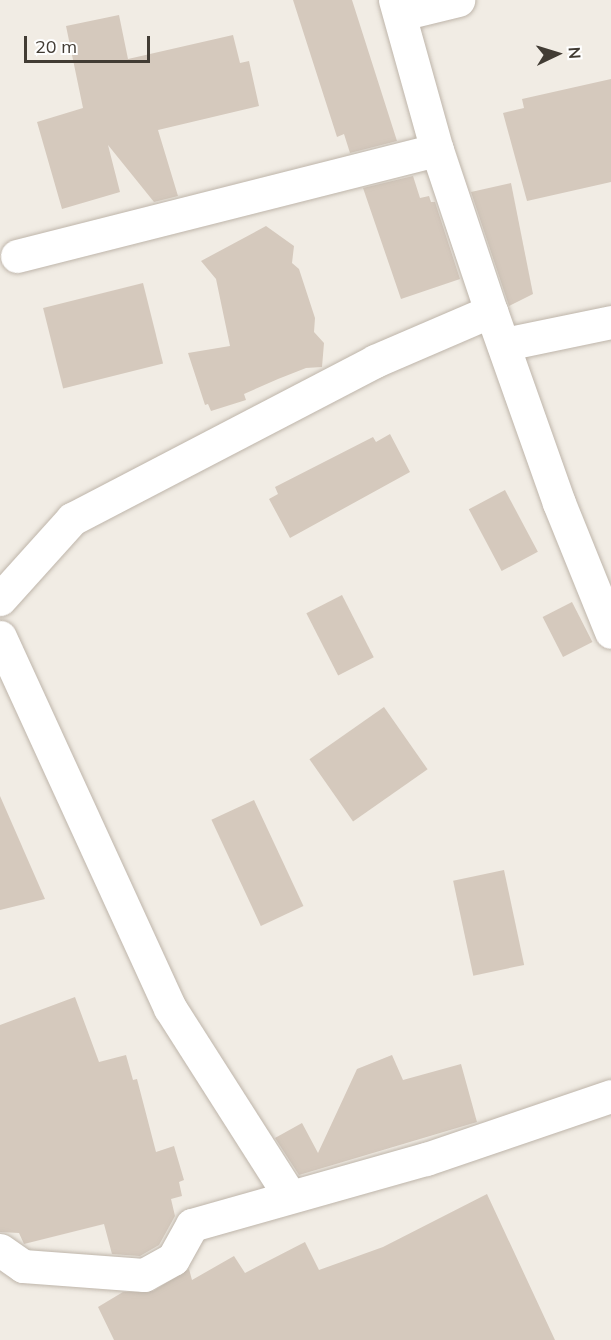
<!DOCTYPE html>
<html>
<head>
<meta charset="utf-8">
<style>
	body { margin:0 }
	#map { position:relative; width:611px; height:1340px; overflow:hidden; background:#f1ece4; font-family:Mulish,sans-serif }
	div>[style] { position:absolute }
	.building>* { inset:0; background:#d5c9bd; transform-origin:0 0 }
	.roads { filter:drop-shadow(0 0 2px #beb5aa) drop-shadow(0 0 2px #beb5aa) }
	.minor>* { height:33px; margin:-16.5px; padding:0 16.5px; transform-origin:16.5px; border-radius:16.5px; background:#fff }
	span { translate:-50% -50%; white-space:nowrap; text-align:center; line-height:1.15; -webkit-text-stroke:4.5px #fff; paint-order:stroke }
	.north { position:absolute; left:527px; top:24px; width:60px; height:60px; -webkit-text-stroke:4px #fff; paint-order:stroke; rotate:86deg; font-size:16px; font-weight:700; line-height:24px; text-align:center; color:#423c34 }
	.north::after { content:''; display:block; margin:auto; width:21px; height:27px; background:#423c34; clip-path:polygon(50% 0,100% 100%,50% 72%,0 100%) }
	.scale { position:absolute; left:24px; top:36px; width:126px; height:27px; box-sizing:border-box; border:3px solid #423c34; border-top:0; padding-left:8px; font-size:18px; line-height:21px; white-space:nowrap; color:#423c34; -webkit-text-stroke:4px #fff; paint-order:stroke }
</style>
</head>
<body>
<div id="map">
	<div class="building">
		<div style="clip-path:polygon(293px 0,352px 0,397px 141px,350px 153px,344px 134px,337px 137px)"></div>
		<div style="clip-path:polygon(119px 15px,128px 59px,233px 35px,240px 63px,249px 61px,259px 106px,158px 130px,178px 196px,154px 202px,108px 145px,120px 192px,62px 209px,37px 122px,83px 108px,66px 26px)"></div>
		<div style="clip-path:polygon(611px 79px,611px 182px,527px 201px,503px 113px,524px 108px,522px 99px)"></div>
		<div style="clip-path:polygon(413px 176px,420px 198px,429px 196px,431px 202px,435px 202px,460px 279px,401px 299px,363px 188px)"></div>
		<div style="clip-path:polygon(511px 183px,533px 294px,509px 306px,471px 192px)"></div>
		<div style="clip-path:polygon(266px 226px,294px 246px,292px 263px,299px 269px,315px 318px,314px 332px,324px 343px,322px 367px,306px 368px,278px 379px,244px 394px,246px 400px,211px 411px,208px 404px,205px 405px,188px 353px,230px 346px,216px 279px,201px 261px)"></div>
		<div style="left:143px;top:283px;width:83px;height:103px;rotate:76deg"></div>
		<div style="clip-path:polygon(390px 434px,410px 472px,290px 538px,269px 499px,278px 494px,275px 487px,373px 437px,376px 442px)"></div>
		<div style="left:505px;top:490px;width:70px;height:41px;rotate:62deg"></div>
		<div style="left:342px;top:595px;width:70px;height:40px;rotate:63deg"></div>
		<div style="left:572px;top:602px;width:45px;height:33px;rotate:63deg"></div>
		<div style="left:384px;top:707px;width:76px;height:91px;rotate:55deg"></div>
		<div style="clip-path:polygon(0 796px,45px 899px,0 910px)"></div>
		<div style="left:254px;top:800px;width:117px;height:47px;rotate:65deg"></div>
		<div style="left:504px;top:870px;width:97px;height:52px;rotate:78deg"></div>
		<div style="clip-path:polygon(75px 997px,99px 1062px,126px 1055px,133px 1080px,137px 1079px,156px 1152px,174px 1146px,184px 1180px,179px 1182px,182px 1196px,171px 1199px,175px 1216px,159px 1245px,140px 1256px,112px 1254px,104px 1224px,24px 1244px,19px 1233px,0 1232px,0 1025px)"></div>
		<div style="clip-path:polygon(392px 1055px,403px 1080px,461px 1064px,477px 1122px,299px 1175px,275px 1138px,302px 1123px,318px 1153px,357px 1069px)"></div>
		<div style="clip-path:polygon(487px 1194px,555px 1340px,114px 1340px,98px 1307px,123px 1292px,153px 1291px,189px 1269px,192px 1280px,234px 1256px,245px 1273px,305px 1242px,319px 1270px,383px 1247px)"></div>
	</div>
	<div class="roads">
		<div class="minor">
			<div style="left:395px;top:0;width:156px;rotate:74.4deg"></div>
			<div style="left:437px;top:150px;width:170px;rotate:71.5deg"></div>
			<div style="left:491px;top:311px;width:204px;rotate:70.5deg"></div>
			<div style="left:559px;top:503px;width:139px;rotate:68deg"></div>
			<div style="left:401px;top:14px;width:59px;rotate:-13.8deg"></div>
			<div style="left:17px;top:256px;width:433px;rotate:-14.2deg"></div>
			<div style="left:505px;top:344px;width:108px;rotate:-11.7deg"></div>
			<div style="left:0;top:599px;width:108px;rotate:-48deg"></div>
			<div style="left:72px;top:519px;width:342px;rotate:-27.5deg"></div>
			<div style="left:375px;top:361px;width:126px;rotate:-23.3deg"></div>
			<div style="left:0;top:637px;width:408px;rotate:65.4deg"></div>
			<div style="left:170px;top:1008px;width:222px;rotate:57.5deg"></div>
			<div style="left:0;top:1250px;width:28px;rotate:35deg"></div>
			<div style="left:23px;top:1266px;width:121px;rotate:4.3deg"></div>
			<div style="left:144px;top:1275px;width:33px;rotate:-29deg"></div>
			<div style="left:173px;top:1259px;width:39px;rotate:-61deg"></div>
			<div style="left:192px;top:1225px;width:243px;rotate:-15.8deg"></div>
			<div style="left:426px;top:1159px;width:195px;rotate:-18.8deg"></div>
		</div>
	</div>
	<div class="north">N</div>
	<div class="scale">20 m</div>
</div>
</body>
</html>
